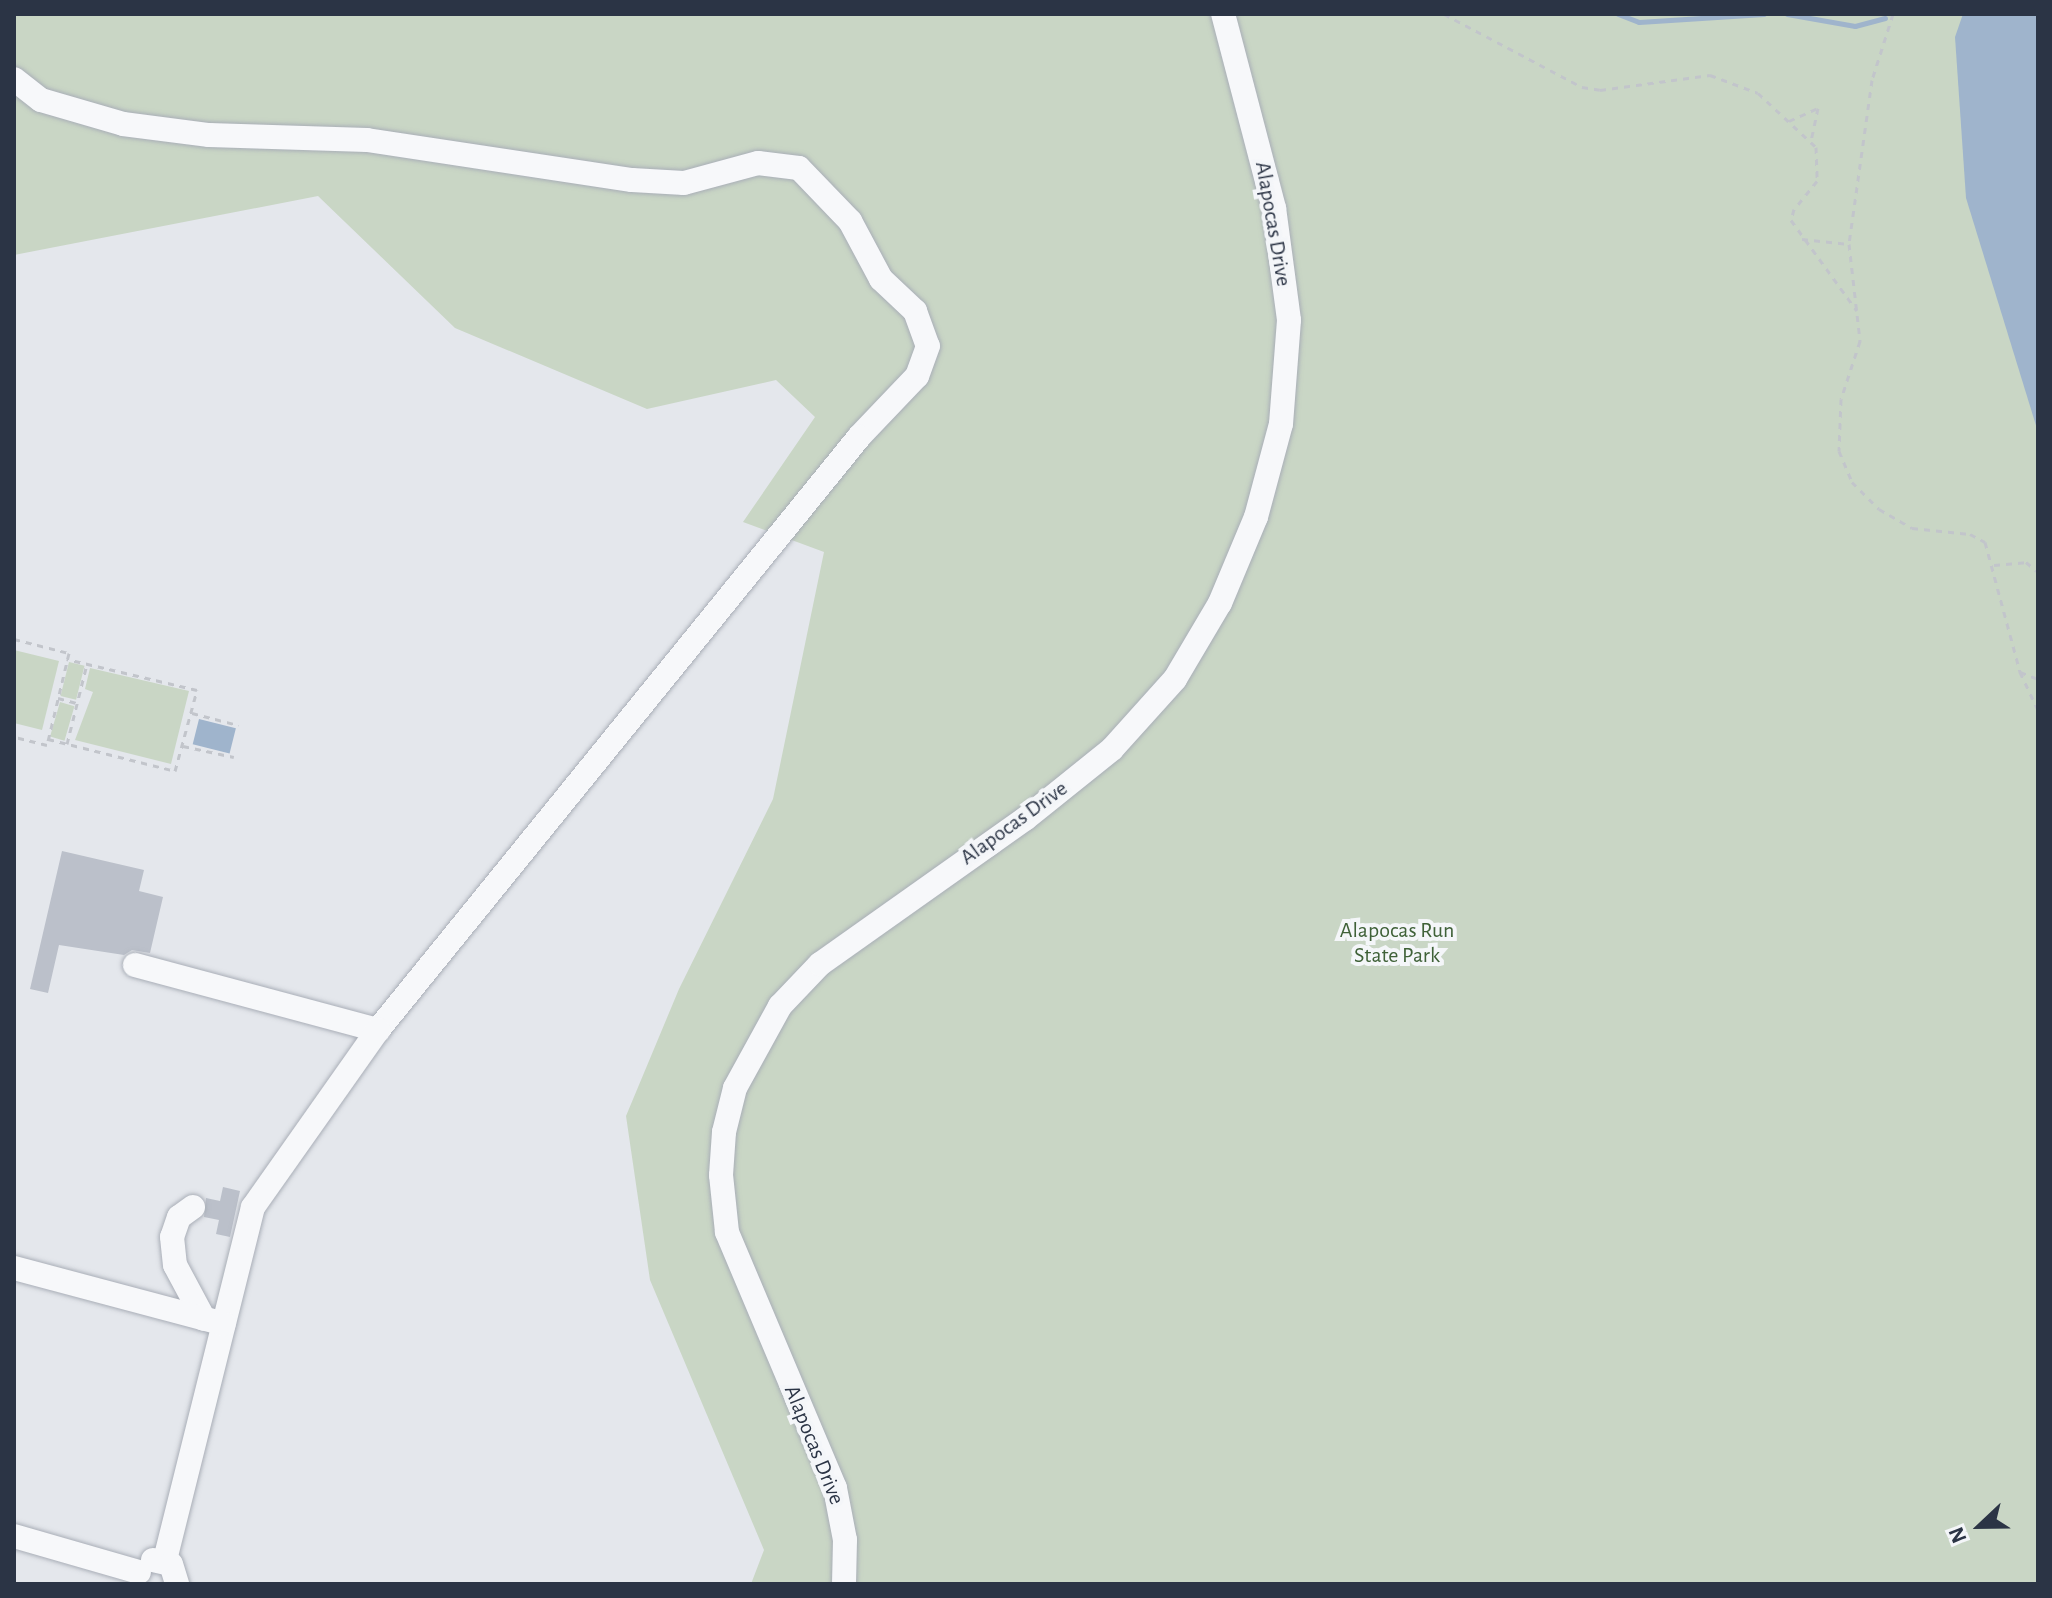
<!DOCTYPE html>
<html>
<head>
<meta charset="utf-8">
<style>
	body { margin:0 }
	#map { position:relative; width:2052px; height:1598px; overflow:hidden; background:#e4e7ec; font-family:"Alegreya Sans",sans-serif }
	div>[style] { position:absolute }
	.green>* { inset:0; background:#c9d6c5; transform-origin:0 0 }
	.water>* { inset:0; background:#9fb4cc; transform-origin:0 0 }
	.stream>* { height:5px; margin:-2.5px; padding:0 2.5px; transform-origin:2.5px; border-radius:2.5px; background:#9fb4cc }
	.building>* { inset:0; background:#bbc0ca }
	.path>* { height:3px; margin-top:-1.5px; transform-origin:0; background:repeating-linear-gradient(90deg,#c2c5cb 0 6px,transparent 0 12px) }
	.roads { filter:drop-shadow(0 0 2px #a9aeb7) drop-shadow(0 0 2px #a9aeb7) }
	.minor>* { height:24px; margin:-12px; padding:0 12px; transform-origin:12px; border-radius:12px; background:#f7f8fa }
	span { translate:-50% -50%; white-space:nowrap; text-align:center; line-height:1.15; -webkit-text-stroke:8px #f4f6f9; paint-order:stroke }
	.street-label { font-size:22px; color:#2b3445 }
	.park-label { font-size:22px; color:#3f6138 }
	.frame { position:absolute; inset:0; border:16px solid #2b3445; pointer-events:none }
	.north { position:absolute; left:1940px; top:1486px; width:80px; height:80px; -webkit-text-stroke:6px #f4f6f9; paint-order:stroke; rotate:248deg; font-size:22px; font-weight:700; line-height:32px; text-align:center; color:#2b3445 }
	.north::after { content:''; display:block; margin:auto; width:28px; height:36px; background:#2b3445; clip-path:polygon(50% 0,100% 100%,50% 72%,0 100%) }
</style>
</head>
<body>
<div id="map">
	<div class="green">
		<div style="clip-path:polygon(14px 14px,2015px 14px,2038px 233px,2038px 1584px,751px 1584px,764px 1550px,650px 1280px,626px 1116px,679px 989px,773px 799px,824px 552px,743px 522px,815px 417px,776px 380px,647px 409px,455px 328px,318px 196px,14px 255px)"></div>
		<div style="clip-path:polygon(14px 650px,59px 661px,42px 730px,14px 723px)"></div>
		<div style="left:69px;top:662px;width:16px;height:35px;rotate:14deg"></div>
		<div style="clip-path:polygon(90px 668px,189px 691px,171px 764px,75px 740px,93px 692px,85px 689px)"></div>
		<div style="left:60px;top:702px;width:15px;height:36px;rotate:16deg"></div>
	</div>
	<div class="water">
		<div style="clip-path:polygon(1963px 14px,2038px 14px,2038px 432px,1966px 198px,1955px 37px)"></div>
		<div style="left:199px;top:719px;width:38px;height:26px;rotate:14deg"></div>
	</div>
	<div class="stream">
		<div style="left:1618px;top:14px;width:22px;rotate:21deg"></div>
		<div style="left:1639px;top:22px;width:125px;rotate:-3.7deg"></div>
		<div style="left:1787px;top:14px;width:69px;rotate:10deg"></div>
		<div style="left:1855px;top:26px;width:31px;rotate:-15deg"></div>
	</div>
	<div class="building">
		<div style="clip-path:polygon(62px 851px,144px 870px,139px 891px,163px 897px,150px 953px,132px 950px,124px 955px,59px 945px,48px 993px,30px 989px)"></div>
		<div style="clip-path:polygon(223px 1187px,240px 1191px,230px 1237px,216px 1234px,219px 1220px,204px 1217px,206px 1198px,220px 1201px)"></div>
	</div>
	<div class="path">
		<div style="left:1444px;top:14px;width:156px;rotate:27.9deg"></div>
		<div style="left:1582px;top:87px;width:18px;rotate:9deg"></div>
		<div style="left:1600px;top:90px;width:111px;rotate:-7.8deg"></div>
		<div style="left:1710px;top:75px;width:51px;rotate:20.6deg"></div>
		<div style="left:1758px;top:93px;width:79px;rotate:43deg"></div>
		<div style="left:1816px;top:147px;width:34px;rotate:88deg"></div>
		<div style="left:1817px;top:181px;width:36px;rotate:129deg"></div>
		<div style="left:1794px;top:209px;width:11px;rotate:105deg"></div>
		<div style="left:1791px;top:220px;width:112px;rotate:54deg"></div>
		<div style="left:1893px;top:14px;width:69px;rotate:107.7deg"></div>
		<div style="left:1872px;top:80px;width:166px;rotate:98deg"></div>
		<div style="left:1849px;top:244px;width:98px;rotate:83.5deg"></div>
		<div style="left:1860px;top:341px;width:61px;rotate:108.1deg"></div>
		<div style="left:1841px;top:399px;width:52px;rotate:92.2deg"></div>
		<div style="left:1839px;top:451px;width:34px;rotate:67deg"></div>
		<div style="left:1852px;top:482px;width:38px;rotate:45deg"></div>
		<div style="left:1879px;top:509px;width:38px;rotate:30deg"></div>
		<div style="left:1912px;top:528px;width:58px;rotate:5.9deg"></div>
		<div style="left:1970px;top:534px;width:17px;rotate:28deg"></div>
		<div style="left:1985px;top:542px;width:135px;rotate:74.9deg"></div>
		<div style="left:2020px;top:672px;width:19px;rotate:21deg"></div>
		<div style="left:1789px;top:121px;width:32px;rotate:-24deg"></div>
		<div style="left:1818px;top:108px;width:35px;rotate:102deg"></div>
		<div style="left:1802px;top:239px;width:47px;rotate:6.1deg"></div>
		<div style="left:1994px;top:565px;width:32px;rotate:-5deg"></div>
		<div style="left:2026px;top:562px;width:16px;rotate:40deg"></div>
		<div style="left:14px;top:639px;width:57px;rotate:14.3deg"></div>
		<div style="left:69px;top:653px;width:95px;rotate:103.4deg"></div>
		<div style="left:47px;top:745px;width:34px;rotate:-166deg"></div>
		<div style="left:2020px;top:672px;width:42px;rotate:64.7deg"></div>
		<div style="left:58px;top:698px;width:20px;rotate:15deg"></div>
		<div style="left:192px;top:713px;width:48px;rotate:14.6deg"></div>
		<div style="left:48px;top:739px;width:131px;rotate:14.1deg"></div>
		<div style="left:175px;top:771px;width:84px;rotate:-74.8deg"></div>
		<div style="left:197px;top:690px;width:134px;rotate:-166.6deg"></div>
		<div style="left:67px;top:744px;width:82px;rotate:-76deg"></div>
		<div style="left:183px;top:746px;width:52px;rotate:12.2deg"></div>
	</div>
	<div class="roads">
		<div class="minor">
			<div style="left:14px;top:79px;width:34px;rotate:38deg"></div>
			<div style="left:41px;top:100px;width:85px;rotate:16.3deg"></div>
			<div style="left:123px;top:124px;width:87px;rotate:7.3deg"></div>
			<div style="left:209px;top:135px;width:158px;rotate:1.8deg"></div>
			<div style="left:367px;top:140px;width:268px;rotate:8.6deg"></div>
			<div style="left:632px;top:180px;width:52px;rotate:3.3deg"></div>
			<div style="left:684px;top:183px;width:77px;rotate:-15.1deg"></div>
			<div style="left:758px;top:163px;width:41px;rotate:7deg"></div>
			<div style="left:799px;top:168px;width:74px;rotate:46.1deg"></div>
			<div style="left:850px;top:221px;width:66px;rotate:61.9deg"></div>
			<div style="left:881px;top:279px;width:47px;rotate:43.3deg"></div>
			<div style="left:915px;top:311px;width:37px;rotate:70deg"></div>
			<div style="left:928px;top:346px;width:32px;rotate:110deg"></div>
			<div style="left:917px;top:376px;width:84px;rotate:133.6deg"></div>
			<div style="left:859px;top:437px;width:764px;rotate:129.05deg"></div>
			<div style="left:135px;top:965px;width:252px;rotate:15deg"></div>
			<div style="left:378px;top:1030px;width:217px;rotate:125.2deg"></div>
			<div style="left:253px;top:1207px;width:365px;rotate:104deg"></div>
			<div style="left:193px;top:1207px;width:17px;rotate:144deg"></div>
			<div style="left:179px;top:1217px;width:21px;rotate:109deg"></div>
			<div style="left:172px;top:1237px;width:28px;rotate:84deg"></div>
			<div style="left:175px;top:1265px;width:61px;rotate:61.8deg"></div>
			<div style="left:14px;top:1268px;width:217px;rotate:14.9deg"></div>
			<div style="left:14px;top:1536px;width:130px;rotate:16.1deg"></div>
			<div style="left:153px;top:1560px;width:18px;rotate:13deg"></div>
			<div style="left:171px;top:1564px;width:21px;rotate:73deg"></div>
			<div style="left:844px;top:1584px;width:44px;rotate:-88.7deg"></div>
			<div style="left:845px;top:1540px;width:53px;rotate:-100.9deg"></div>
			<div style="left:835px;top:1488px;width:278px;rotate:-112.9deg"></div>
			<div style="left:727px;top:1232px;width:57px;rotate:-96deg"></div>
			<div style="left:721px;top:1175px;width:43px;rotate:-86deg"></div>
			<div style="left:724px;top:1132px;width:45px;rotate:-76deg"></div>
			<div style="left:735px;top:1088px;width:94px;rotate:-61.2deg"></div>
			<div style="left:780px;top:1006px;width:58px;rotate:-46.4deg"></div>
			<div style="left:820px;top:964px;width:251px;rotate:-35.3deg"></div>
			<div style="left:1025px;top:819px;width:112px;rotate:-38.8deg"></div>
			<div style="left:1112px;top:749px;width:94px;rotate:-48deg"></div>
			<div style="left:1175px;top:679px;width:88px;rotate:-59.4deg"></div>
			<div style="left:1220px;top:603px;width:93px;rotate:-67.3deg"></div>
			<div style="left:1256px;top:517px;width:96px;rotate:-75deg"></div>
			<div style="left:1281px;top:424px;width:104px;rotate:-85.6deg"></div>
			<div style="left:1289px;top:320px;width:113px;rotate:-97.6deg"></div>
			<div style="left:1274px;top:208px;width:201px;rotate:-104.7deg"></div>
		</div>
	</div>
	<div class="street-label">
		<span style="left:1273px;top:224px;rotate:80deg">Alapocas Drive</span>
		<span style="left:1014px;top:823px;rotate:-36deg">Alapocas Drive</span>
		<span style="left:814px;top:1445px;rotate:68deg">Alapocas Drive</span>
	</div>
	<div class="park-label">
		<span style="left:1397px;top:943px">Alapocas Run<br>State Park</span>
	</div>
	<div class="frame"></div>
	<div class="north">N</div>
</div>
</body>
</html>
